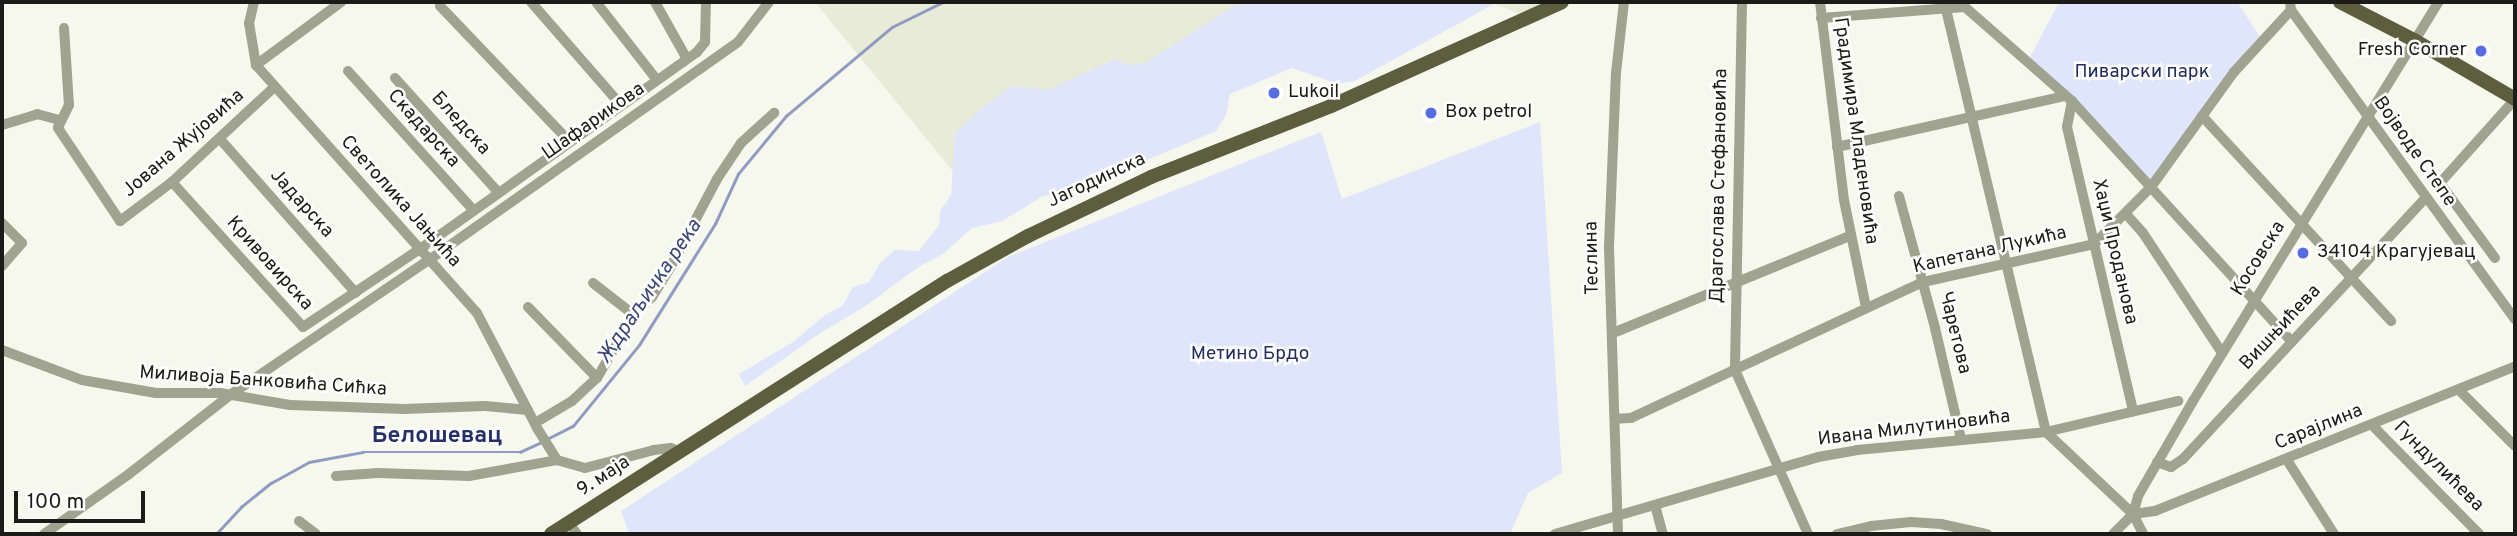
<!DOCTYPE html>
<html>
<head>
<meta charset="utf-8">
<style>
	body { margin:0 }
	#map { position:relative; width:2517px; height:536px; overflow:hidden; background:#f6f8ed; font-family:Overpass,sans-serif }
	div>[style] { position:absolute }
	.built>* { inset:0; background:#e9ebd9 }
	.green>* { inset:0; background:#dfe6fc }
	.stream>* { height:2.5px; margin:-1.25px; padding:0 1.25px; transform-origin:1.25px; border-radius:1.25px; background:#8f9bc1 }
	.minor>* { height:10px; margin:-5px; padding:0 5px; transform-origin:5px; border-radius:5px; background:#a1a391 }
	.major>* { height:14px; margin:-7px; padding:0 7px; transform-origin:7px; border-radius:7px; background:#5c5e3e }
	.dots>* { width:19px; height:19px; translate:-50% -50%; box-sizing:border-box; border:4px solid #fff; border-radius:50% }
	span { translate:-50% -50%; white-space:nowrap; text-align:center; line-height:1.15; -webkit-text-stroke:5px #fff; paint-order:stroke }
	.poi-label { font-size:19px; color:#1b1b18 }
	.right { translate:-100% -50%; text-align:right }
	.left { translate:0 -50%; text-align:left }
	.park-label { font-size:19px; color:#232e5e }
	.street-label { font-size:19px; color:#1b1b18 }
	.water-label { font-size:21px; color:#384578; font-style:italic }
	.quarter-label { font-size:23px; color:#253069; font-weight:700 }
	.frame { position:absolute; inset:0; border:4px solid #1b1b18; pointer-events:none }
	.scale { position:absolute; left:14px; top:491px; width:131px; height:32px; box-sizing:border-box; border:4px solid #1b1b18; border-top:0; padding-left:9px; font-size:21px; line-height:24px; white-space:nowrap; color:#1b1b18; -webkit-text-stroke:5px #fff; paint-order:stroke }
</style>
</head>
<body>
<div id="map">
	<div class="built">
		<div style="clip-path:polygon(815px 2px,1282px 2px,955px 174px)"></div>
		<div style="clip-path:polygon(1489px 2px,1570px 2px,1530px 18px)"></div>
	</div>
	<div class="green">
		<div style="clip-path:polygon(1240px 2px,1494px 4px,1355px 81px,1338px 84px,1292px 68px,1230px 94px,1226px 115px,1216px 131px,1066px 194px,1043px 196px,1002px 221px,972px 228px,943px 254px,920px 266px,867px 305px,822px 332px,745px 386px,739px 374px,793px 342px,825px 315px,843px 305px,853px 287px,869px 282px,880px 263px,895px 250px,919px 251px,939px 225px,940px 211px,951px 195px,955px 133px,983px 107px,1012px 86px,1049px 90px,1115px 59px,1132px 66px,1147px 62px)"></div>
		<div style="clip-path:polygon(2059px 2px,2237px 2px,2261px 38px,2150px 185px,2027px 63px)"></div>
		<div style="clip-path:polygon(1540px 122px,1562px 473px,1528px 493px,1510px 534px,629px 534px,621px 511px,1008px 257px,1321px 132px,1342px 199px)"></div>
	</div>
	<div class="stream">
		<div style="left:547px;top:439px;width:29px;rotate:-27deg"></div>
		<div style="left:573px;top:426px;width:104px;rotate:-50.8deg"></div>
		<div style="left:639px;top:345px;width:143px;rotate:-57.9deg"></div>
		<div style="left:715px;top:224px;width:55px;rotate:-65.3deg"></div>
		<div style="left:738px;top:174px;width:75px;rotate:-50.4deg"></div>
		<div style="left:786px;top:116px;width:138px;rotate:-40deg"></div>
		<div style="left:892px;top:27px;width:57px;rotate:-26.1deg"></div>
		<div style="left:216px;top:534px;width:37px;rotate:-47deg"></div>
		<div style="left:241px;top:507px;width:38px;rotate:-39deg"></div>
		<div style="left:271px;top:483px;width:43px;rotate:-28.9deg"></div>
		<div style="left:309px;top:462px;width:55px;rotate:-10.5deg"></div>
		<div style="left:363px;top:452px;width:157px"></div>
		<div style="left:520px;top:452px;width:23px;rotate:-25deg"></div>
	</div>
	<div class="minor">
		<div style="left:254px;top:2px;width:22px;rotate:103deg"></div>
		<div style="left:249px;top:23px;width:43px;rotate:80.5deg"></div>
		<div style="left:256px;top:65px;width:332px;rotate:48.3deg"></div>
		<div style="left:477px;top:313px;width:130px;rotate:62.4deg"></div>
		<div style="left:537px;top:428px;width:38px;rotate:58deg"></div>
		<div style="left:557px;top:460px;width:29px;rotate:16deg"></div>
		<div style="left:585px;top:468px;width:71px;rotate:-14.6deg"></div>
		<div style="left:654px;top:450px;width:17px;rotate:-7deg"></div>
		<div style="left:671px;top:448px;width:8px;rotate:23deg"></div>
		<div style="left:531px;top:2px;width:137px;rotate:48.9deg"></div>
		<div style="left:596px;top:2px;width:99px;rotate:52deg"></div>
		<div style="left:655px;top:2px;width:65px;rotate:60.7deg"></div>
		<div style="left:1742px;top:2px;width:368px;rotate:91.1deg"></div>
		<div style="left:1735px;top:370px;width:180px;rotate:66deg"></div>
		<div style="left:1820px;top:2px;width:199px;rotate:83.1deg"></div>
		<div style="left:1844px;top:200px;width:109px;rotate:78.4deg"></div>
		<div style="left:2290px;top:2px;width:8px;rotate:83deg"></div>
		<div style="left:2291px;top:10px;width:382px;rotate:54.1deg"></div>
		<div style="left:440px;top:6px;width:187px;rotate:46.3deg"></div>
		<div style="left:1946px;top:9px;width:435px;rotate:76.7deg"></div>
		<div style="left:1821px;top:18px;width:144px;rotate:-4.4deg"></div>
		<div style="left:1965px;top:7px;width:142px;rotate:41.3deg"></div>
		<div style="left:2072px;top:101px;width:326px;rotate:47.6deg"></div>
		<div style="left:64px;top:28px;width:77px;rotate:86.3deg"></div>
		<div style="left:69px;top:105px;width:25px;rotate:116deg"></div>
		<div style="left:58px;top:128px;width:112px;rotate:56.3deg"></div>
		<div style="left:120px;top:221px;width:65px;rotate:-36.9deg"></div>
		<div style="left:172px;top:182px;width:138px;rotate:-42.9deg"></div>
		<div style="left:256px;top:65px;width:106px;rotate:-36.5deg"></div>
		<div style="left:348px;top:71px;width:187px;rotate:48deg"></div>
		<div style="left:395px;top:78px;width:154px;rotate:47.9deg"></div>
		<div style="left:2072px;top:101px;width:26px;rotate:101deg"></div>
		<div style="left:2067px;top:127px;width:292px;rotate:76.9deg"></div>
		<div style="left:2202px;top:116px;width:279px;rotate:47.3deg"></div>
		<div style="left:2px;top:125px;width:37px;rotate:-17deg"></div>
		<div style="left:37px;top:114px;width:24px;rotate:15deg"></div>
		<div style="left:220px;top:139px;width:205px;rotate:48.6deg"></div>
		<div style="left:1837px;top:147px;width:234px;rotate:-12.6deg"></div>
		<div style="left:172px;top:182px;width:195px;rotate:47.9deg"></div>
		<div style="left:303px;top:327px;width:141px;rotate:-33.7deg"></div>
		<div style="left:420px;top:249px;width:340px;rotate:-35.4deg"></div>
		<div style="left:697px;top:52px;width:13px;rotate:-51deg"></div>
		<div style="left:705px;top:42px;width:40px;rotate:-88.6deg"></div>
		<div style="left:1899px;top:196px;width:137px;rotate:74.7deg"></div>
		<div style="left:1935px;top:328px;width:114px;rotate:76.8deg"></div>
		<div style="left:2126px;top:214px;width:25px;rotate:48deg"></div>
		<div style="left:2143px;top:233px;width:144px;rotate:56.6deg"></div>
		<div style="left:2px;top:223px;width:28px;rotate:45deg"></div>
		<div style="left:22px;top:243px;width:30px;rotate:131deg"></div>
		<div style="left:2495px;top:258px;width:93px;rotate:-126.3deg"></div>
		<div style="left:2440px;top:183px;width:113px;rotate:-48.2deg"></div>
		<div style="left:593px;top:283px;width:52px;rotate:38deg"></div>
		<div style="left:528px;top:307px;width:99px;rotate:45.8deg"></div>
		<div style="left:1613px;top:333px;width:256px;rotate:-22.3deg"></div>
		<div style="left:2px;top:350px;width:85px;rotate:20.6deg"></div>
		<div style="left:82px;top:380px;width:75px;rotate:10deg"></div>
		<div style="left:156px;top:393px;width:64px"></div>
		<div style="left:220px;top:393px;width:71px;rotate:9.7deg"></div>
		<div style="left:290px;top:405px;width:114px;rotate:2deg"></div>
		<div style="left:404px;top:409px;width:81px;rotate:-2.1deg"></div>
		<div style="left:485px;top:406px;width:43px;rotate:5.3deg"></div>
		<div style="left:2459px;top:390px;width:79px;rotate:45deg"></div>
		<div style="left:1615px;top:419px;width:16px;rotate:-4deg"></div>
		<div style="left:1631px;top:418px;width:322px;rotate:-25deg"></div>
		<div style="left:1923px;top:282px;width:175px;rotate:-12.5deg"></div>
		<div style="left:2094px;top:244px;width:81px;rotate:-45deg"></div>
		<div style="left:2151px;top:187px;width:142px;rotate:-54.2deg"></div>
		<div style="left:2234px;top:72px;width:84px;rotate:-47.4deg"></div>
		<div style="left:535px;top:423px;width:43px;rotate:-30.7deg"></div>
		<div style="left:572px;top:401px;width:34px;rotate:-43deg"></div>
		<div style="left:597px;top:378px;width:78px;rotate:-59.8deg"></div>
		<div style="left:636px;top:311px;width:21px;rotate:-41deg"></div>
		<div style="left:652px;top:297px;width:36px;rotate:-58deg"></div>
		<div style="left:671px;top:266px;width:98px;rotate:-62.1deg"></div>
		<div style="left:717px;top:179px;width:43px;rotate:-56.3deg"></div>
		<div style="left:741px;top:143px;width:45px;rotate:-42.3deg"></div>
		<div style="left:2372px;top:425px;width:153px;rotate:45.5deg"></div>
		<div style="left:2046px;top:432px;width:120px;rotate:43.3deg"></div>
		<div style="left:2133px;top:514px;width:22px;rotate:63deg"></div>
		<div style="left:2287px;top:460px;width:88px;rotate:57.6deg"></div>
		<div style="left:2157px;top:462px;width:15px;rotate:20deg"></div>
		<div style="left:2171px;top:467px;width:14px;rotate:-34deg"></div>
		<div style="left:2183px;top:459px;width:355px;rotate:-47.1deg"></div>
		<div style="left:336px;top:476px;width:42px;rotate:-4.1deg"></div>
		<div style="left:378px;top:473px;width:91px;rotate:1.9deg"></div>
		<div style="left:469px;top:476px;width:89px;rotate:-10.3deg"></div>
		<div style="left:1655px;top:505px;width:30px;rotate:75deg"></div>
		<div style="left:2133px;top:514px;width:22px;rotate:-8deg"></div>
		<div style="left:2155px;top:511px;width:388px;rotate:-21.9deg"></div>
		<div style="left:299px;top:521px;width:21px;rotate:37deg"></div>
		<div style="left:569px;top:523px;width:14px;rotate:54deg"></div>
		<div style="left:44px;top:534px;width:104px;rotate:-35.2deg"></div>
		<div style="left:129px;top:474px;width:128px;rotate:-38deg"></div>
		<div style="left:230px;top:395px;width:240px;rotate:-34.2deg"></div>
		<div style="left:429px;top:260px;width:378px;rotate:-35.2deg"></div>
		<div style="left:738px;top:42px;width:51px;rotate:-52.2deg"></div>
		<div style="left:1555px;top:534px;width:274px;rotate:-16.3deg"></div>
		<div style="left:1818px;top:457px;width:40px;rotate:-10deg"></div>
		<div style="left:1857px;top:450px;width:190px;rotate:-5.4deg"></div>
		<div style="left:2046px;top:432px;width:136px;rotate:-13.2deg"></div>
		<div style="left:1618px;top:534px;width:288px;rotate:-91.8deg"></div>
		<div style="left:1609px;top:246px;width:173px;rotate:-87.7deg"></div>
		<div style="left:1616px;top:73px;width:71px;rotate:-83.6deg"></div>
		<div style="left:1837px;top:534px;width:35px;rotate:-13deg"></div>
		<div style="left:1871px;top:526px;width:40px;rotate:-5.7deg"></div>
		<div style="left:1911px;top:522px;width:30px;rotate:4deg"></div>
		<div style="left:1941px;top:524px;width:47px;rotate:12.3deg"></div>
		<div style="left:2113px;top:534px;width:28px;rotate:-45deg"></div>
		<div style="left:2133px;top:514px;width:19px;rotate:-74deg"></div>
		<div style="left:2138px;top:496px;width:110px;rotate:-59.9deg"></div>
		<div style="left:2193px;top:401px;width:468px;rotate:-58.4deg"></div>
	</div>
	<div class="major">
		<div style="left:2340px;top:2px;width:83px;rotate:27.2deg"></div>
		<div style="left:2414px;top:40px;width:117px;rotate:30.3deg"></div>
		<div style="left:551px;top:534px;width:470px;rotate:-32.6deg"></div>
		<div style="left:947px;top:281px;width:93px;rotate:-29.1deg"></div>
		<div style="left:1028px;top:236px;width:136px;rotate:-25.6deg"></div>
		<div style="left:1151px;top:177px;width:193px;rotate:-21.5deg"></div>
		<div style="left:1331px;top:106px;width:253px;rotate:-24.2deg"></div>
	</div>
	<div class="dots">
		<div style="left:2481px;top:51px;background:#556ce2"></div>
		<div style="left:1274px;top:93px;background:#556ce2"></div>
		<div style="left:1431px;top:113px;background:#556ce2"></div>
		<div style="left:2303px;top:253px;background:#556ce2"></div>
	</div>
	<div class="poi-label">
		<span class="right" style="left:2467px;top:51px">Fresh Corner</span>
		<span class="left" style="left:1288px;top:93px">Lukoil</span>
		<span class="left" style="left:1445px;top:113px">Box petrol</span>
		<span class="left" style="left:2317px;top:253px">34104 Крагујевац</span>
	</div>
	<div class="park-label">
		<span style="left:2142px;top:73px">Пиварски парк</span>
		<span style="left:1250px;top:355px">Метино Брдо</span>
	</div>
	<div class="street-label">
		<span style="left:594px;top:122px;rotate:-35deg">Шафарикова</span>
		<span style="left:460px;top:124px;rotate:48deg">Бледска</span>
		<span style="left:423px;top:129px;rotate:48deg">Скадарска</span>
		<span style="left:1855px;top:131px;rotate:82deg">Градимира Младеновића</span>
		<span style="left:184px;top:144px;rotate:-41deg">Јована Жујовића</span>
		<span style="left:2414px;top:152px;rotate:55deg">Војводе Степе</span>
		<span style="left:1097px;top:181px;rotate:-25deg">Јагодинска</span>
		<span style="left:1720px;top:186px;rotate:-89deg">Драгослава Стефановића</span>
		<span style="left:400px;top:202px;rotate:48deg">Светолика Јањића</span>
		<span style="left:301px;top:204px;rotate:48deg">Јадарска</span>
		<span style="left:1990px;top:251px;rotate:-13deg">Капетана Лукића</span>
		<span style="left:2114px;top:252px;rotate:77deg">Хаџи Проданова</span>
		<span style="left:1593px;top:258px;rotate:-91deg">Теслина</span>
		<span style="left:2259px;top:259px;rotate:-58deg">Косовска</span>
		<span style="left:269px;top:264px;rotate:48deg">Кривовирска</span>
		<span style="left:2281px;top:328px;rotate:-47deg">Вишњићева</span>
		<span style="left:1954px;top:333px;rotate:76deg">Чаретова</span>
		<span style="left:263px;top:382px;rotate:4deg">Миливоја Банковића Сићка</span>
		<span style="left:2319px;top:428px;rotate:-22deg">Сарајлина</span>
		<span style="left:1914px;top:429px;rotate:-7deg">Ивана Милутиновића</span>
		<span style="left:2438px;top:467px;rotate:45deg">Гундулићева</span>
		<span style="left:604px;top:477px;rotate:-33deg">9. маја</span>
	</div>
	<div class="water-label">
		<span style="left:650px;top:292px;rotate:-56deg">Ждраљичка река</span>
	</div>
	<div class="quarter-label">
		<span style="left:437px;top:437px">Белошевац</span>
	</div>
	<div class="frame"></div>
	<div class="scale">100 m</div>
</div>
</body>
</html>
